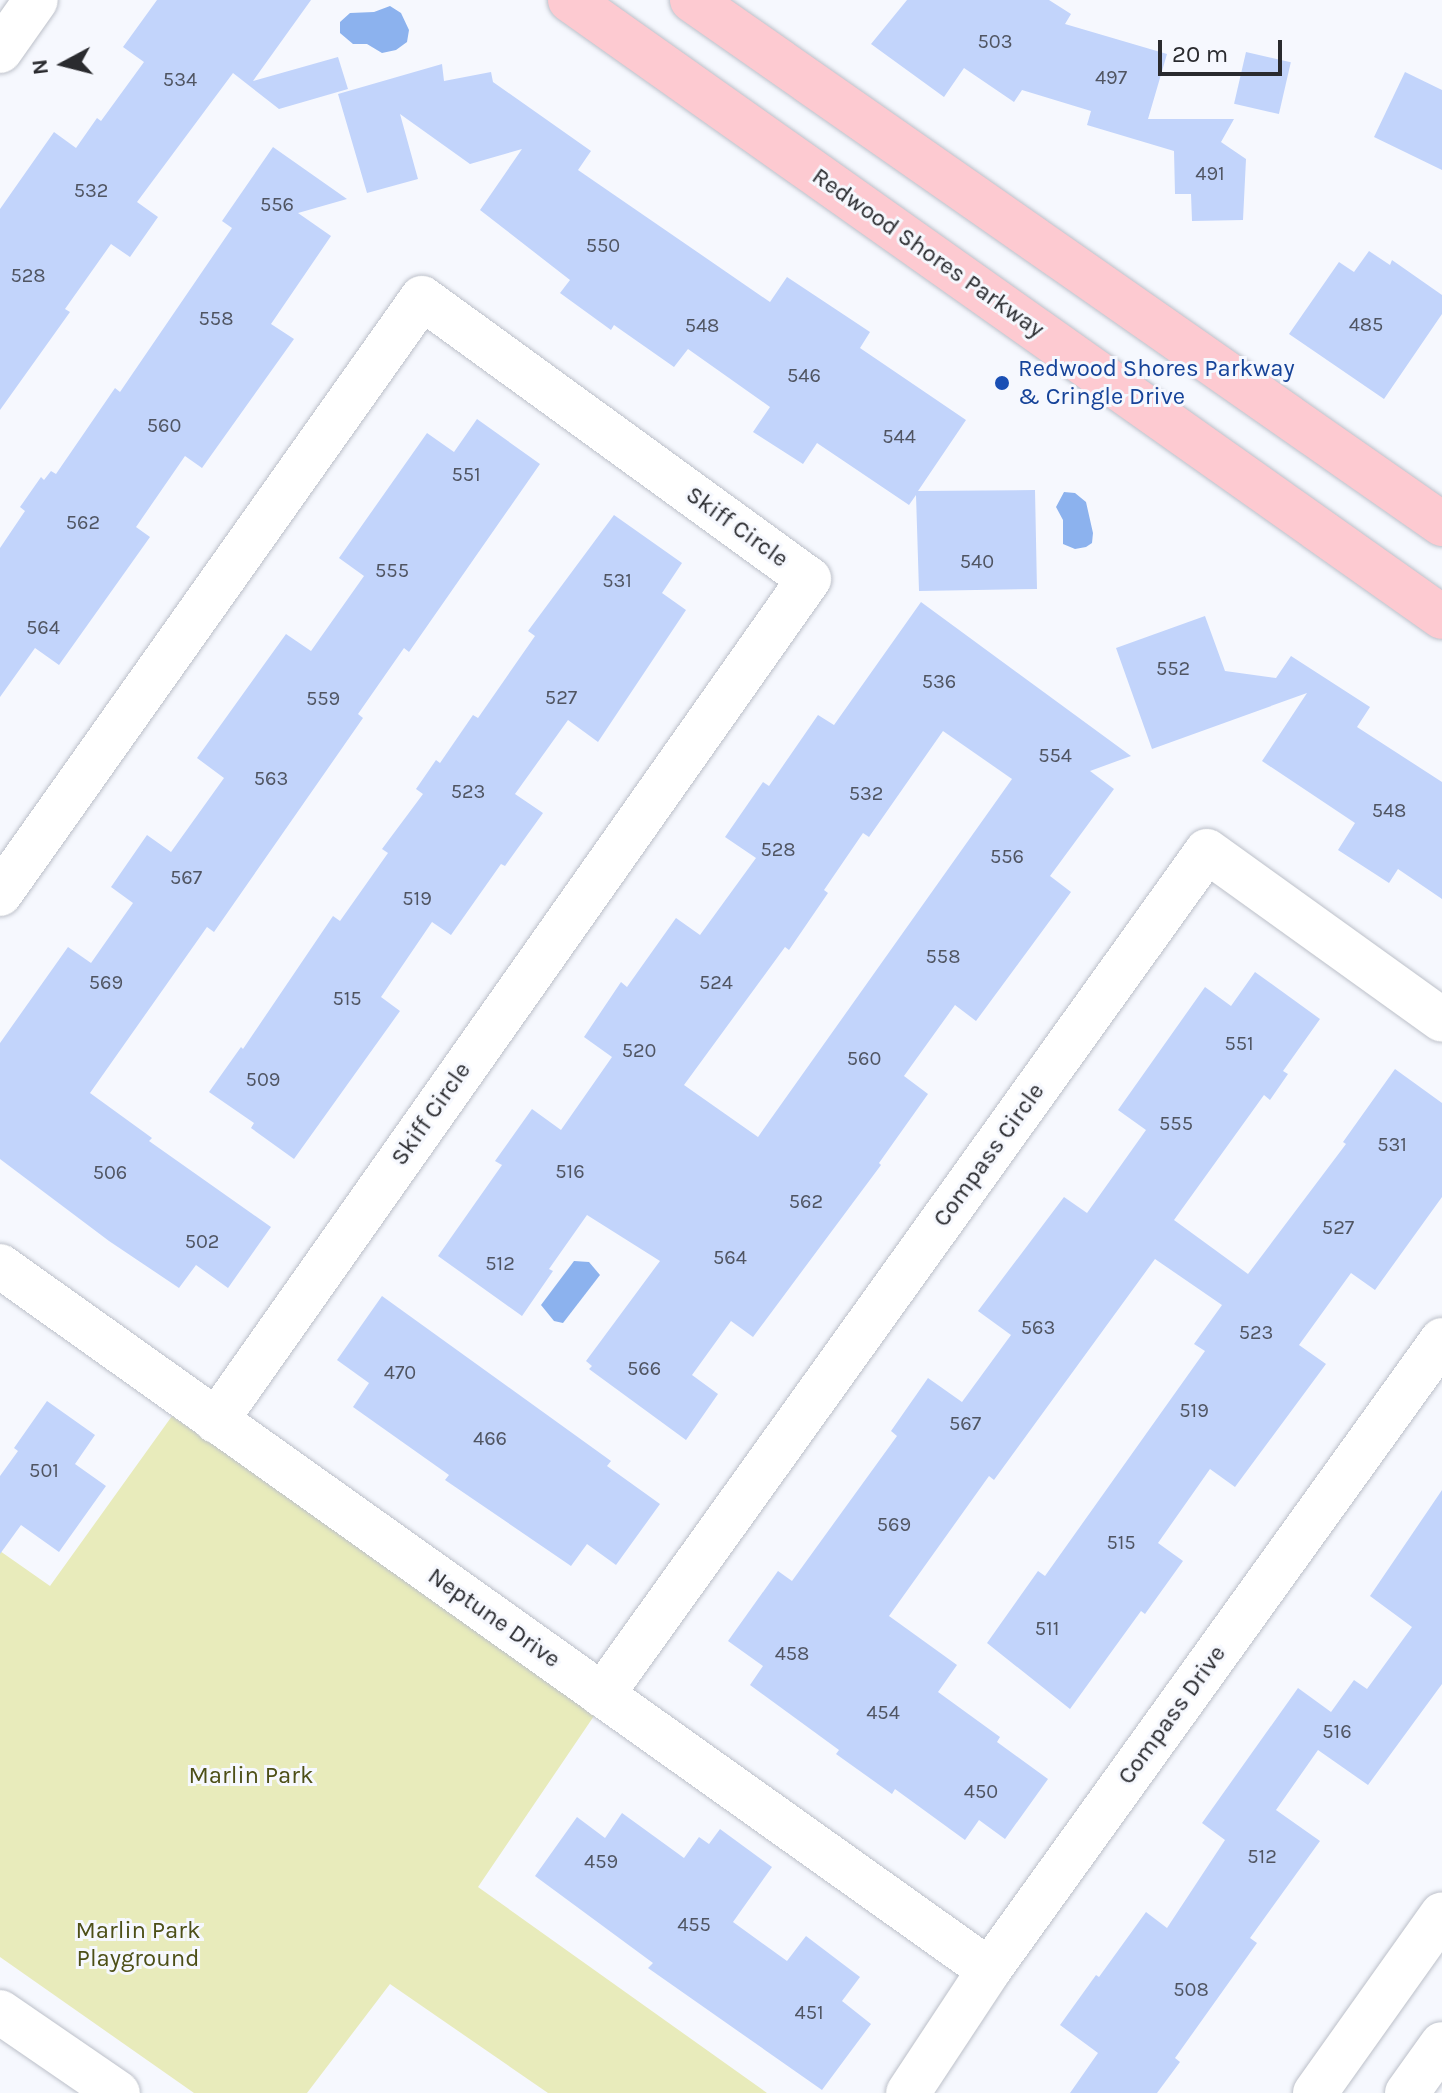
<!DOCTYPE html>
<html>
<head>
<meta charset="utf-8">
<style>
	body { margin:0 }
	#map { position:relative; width:1442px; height:2093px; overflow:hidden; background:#f6f8fe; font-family:Karla,sans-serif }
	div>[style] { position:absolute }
	.green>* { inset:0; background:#e8ebbb }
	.water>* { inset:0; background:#8cb2ee }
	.building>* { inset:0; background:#c2d4fb; transform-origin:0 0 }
	.roads { filter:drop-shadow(0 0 2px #bcc0c9) drop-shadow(0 0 2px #bcc0c9) }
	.minor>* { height:44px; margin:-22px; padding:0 22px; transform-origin:22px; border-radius:22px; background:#fff }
	.major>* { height:44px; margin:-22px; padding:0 22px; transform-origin:22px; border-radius:22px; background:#fdcad1 }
	.dots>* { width:22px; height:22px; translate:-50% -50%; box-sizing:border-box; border:4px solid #f6f8fe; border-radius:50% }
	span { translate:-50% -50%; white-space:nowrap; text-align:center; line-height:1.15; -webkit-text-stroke:6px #f6f8fe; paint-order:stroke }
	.number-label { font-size:20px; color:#505562 }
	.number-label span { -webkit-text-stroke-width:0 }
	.street-label { font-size:24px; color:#2a2b2f }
	.transit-label { font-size:24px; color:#164399 }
	.left { translate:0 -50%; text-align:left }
	.park-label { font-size:24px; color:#4d4f17 }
	.north { position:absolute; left:24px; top:24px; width:80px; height:80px; -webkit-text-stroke:6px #f6f8fe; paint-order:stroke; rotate:263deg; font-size:22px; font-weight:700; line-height:32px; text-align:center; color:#2a2b2f }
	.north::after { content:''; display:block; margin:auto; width:28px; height:36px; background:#2a2b2f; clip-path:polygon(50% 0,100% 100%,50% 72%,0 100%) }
	.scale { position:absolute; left:1158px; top:40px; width:124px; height:36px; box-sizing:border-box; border:4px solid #2a2b2f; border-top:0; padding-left:10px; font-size:24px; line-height:28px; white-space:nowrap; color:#2a2b2f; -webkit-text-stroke:6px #f6f8fe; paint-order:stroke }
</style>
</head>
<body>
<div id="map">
	<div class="green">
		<div style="clip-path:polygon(172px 1416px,596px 1713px,478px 1887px,767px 2093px,548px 2093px,390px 1984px,307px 2093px,194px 2093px,0 1957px,0 1551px,50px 1586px)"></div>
	</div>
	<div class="water">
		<div style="clip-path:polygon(390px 6px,401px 13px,409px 30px,407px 42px,396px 50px,382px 53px,367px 44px,353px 44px,340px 33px,340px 22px,350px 13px,374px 12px)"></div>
		<div style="clip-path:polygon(1064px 492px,1075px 493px,1086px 502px,1093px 533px,1092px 543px,1086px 547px,1075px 549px,1063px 544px,1063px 520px,1056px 507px)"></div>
		<div style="clip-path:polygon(574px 1261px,589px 1262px,600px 1275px,563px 1323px,554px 1321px,541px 1305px)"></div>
	</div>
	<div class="building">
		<div style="clip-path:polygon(157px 0,311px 0,253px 81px,338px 57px,348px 89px,279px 109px,233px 73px,137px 202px,158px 217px,130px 257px,111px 244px,65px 309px,70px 312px,0 410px,0 209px,54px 132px,76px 148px,97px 118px,101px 121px,144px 62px,123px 47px)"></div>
		<div style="clip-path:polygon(907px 0,1049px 0,1071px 14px,1065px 24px,1167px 54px,1148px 119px,1234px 119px,1221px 142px,1246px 159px,1243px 220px,1192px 221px,1191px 194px,1175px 194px,1174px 151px,1087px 125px,1091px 111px,1022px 90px,1014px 102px,964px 68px,944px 97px,871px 44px)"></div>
		<div style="left:1246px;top:52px;width:46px;height:53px;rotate:13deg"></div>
		<div style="clip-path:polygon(442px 64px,444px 81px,491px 72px,493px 82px,591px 151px,578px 170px,770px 302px,787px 277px,870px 332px,860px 348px,966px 420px,918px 491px,1035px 490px,1037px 589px,919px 591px,916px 495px,909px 505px,817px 443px,803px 464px,753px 432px,770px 407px,688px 349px,674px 367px,614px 325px,611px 330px,560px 293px,570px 280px,480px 210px,522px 149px,470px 164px,400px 114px,418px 179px,367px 193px,338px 94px)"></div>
		<div style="clip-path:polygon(1405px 72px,1442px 90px,1442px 170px,1374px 137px)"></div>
		<div style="clip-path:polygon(273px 147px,347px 199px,298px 213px,331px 236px,271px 324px,294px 339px,202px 468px,185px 456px,136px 527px,150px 537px,59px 665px,35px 648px,0 697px,0 548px,25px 511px,20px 507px,41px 477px,44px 480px,51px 471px,56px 474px,115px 388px,120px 392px,232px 228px,222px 221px)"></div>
		<div style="clip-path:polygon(1369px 251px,1390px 265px,1392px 260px,1442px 295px,1442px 314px,1384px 399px,1289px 334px,1339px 262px,1354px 272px)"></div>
		<div style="clip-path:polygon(477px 419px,540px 464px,409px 652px,404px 648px,358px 714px,363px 718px,214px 932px,207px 927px,90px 1093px,152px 1138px,149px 1141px,271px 1227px,228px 1288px,196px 1265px,179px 1288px,109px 1241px,0 1159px,0 1043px,68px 947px,91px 963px,133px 903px,111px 887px,147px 835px,171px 852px,224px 778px,197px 758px,286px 634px,311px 651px,364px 576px,339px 558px,427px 433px,454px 452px)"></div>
		<div style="clip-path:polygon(614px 515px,682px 563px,662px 593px,686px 610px,598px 742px,568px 720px,515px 794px,543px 813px,505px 866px,501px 864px,451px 935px,432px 922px,381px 997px,400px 1011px,294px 1159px,251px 1128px,254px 1123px,209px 1092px,241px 1047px,243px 1049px,333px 916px,340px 921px,388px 853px,382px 849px,423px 794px,416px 789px,436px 760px,440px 763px,473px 715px,478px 718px,535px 636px,528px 631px)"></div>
		<div style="clip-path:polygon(evenodd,921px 602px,1131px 756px,1090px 771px,1114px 789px,1050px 876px,1071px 892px,976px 1021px,955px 1005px,904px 1076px,928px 1094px,879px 1163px,881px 1165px,753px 1337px,731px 1321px,692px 1375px,718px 1394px,686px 1440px,589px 1369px,592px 1366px,586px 1361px,660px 1261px,587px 1215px,549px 1269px,553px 1271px,522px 1316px,438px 1256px,502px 1165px,495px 1161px,532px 1109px,561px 1130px,612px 1057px,584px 1037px,621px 982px,627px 987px,676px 918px,700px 935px,756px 858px,725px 837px,763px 782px,769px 786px,818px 715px,834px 725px,921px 602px,943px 731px,1012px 779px,758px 1137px,684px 1085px,785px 947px,789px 950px,828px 893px,824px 890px,863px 833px,869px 837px,943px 731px)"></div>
		<div style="clip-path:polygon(1205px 616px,1225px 671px,1276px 678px,1291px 656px,1370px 707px,1357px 727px,1442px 782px,1442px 899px,1398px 869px,1389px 883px,1338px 850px,1355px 823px,1262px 761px,1307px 693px,1152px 749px,1116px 648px)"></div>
		<div style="clip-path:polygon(1255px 972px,1320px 1019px,1283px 1071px,1288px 1074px,1270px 1100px,1264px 1095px,1174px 1220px,1248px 1274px,1346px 1144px,1343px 1142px,1395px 1069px,1442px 1103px,1442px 1197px,1375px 1290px,1351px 1273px,1299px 1345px,1326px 1364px,1235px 1487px,1210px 1469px,1158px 1543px,1183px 1561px,1145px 1614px,1141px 1611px,1070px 1709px,987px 1643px,1038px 1571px,1045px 1576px,1205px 1351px,1194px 1344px,1222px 1305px,1155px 1259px,994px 1480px,989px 1476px,889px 1616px,957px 1665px,938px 1692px,1000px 1737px,997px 1742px,1048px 1779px,1005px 1839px,979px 1820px,965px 1840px,895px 1789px,892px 1794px,836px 1754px,839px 1750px,750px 1685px,763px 1666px,728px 1641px,778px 1571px,792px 1581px,897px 1436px,891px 1431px,928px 1378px,962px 1402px,1011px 1335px,978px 1311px,1064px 1197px,1087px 1213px,1146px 1130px,1118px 1110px,1205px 987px,1231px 1006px)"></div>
		<div style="clip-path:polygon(382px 1296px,611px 1461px,607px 1466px,660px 1504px,616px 1565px,587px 1544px,571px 1566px,445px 1480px,449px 1475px,353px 1407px,369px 1383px,337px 1360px)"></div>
		<div style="clip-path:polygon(47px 1401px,95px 1435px,75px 1464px,106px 1486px,59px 1552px,21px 1525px,0 1554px,0 1476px,18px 1451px,14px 1448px)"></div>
		<div style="clip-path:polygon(1442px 1490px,1442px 1684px,1368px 1785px,1318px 1750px,1276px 1810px,1320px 1841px,1250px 1938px,1257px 1943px,1175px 2058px,1180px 2062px,1157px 2093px,1070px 2093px,1098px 2053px,1060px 2025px,1096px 1975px,1099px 1977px,1146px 1912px,1167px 1928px,1225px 1840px,1202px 1823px,1298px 1688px,1331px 1712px,1354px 1680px,1367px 1689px,1412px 1627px,1370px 1596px)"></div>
		<div style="clip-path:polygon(622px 1813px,684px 1858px,699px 1837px,709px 1844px,720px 1829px,772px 1867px,733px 1922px,787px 1961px,806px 1936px,860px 1977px,842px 2001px,871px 2024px,822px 2090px,648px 1968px,653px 1963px,535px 1876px,577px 1817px,605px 1838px)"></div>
	</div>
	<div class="roads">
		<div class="minor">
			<div style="left:0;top:51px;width:62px;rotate:-54.8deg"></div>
			<div style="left:0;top:894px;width:730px;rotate:-54.7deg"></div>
			<div style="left:422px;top:298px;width:478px;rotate:36deg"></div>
			<div style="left:809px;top:579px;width:1030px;rotate:125.16deg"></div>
			<div style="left:0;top:1266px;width:1214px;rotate:35.44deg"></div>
			<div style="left:602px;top:1695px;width:1038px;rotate:-54.37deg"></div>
			<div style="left:1207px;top:851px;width:289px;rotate:35.7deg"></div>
			<div style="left:0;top:2012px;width:143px;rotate:34.5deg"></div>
			<div style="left:908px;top:2093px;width:147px;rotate:-56.6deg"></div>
			<div style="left:989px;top:1970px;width:776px;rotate:-54.28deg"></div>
			<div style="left:1315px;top:2093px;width:219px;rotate:-54.6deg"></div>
			<div style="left:1407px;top:2093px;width:60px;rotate:-54.5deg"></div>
		</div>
		<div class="major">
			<div style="left:570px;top:0;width:1068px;rotate:35.28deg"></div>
			<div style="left:692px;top:0;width:915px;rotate:34.94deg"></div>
		</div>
	</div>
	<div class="dots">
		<div style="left:1002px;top:383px;background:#1a4fb4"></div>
	</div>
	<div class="number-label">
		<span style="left:995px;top:41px">503</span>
		<span style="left:1111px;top:77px">497</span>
		<span style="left:180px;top:79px">534</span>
		<span style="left:1210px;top:173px">491</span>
		<span style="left:91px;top:190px">532</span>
		<span style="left:277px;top:204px">556</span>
		<span style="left:603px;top:245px">550</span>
		<span style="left:28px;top:275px">528</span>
		<span style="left:216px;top:318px">558</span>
		<span style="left:1366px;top:324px">485</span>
		<span style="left:702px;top:325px">548</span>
		<span style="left:804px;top:375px">546</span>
		<span style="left:164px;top:425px">560</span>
		<span style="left:899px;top:436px">544</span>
		<span style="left:466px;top:474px">551</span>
		<span style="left:83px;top:522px">562</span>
		<span style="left:977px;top:561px">540</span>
		<span style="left:392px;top:570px">555</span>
		<span style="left:617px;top:580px">531</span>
		<span style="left:43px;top:627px">564</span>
		<span style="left:1173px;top:668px">552</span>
		<span style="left:939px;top:681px">536</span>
		<span style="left:561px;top:697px">527</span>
		<span style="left:323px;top:698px">559</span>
		<span style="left:1055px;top:755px">554</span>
		<span style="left:271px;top:778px">563</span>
		<span style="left:468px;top:791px">523</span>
		<span style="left:866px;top:793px">532</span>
		<span style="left:1389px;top:810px">548</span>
		<span style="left:778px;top:849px">528</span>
		<span style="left:1007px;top:856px">556</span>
		<span style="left:186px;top:877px">567</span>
		<span style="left:417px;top:898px">519</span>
		<span style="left:943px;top:956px">558</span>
		<span style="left:106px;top:982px">569</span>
		<span style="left:716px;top:982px">524</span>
		<span style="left:347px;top:998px">515</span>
		<span style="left:1239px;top:1043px">551</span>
		<span style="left:639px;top:1050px">520</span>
		<span style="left:864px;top:1058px">560</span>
		<span style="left:263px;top:1079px">509</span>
		<span style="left:1176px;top:1123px">555</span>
		<span style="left:1392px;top:1144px">531</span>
		<span style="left:570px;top:1171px">516</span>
		<span style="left:110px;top:1172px">506</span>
		<span style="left:806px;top:1201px">562</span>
		<span style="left:1338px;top:1227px">527</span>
		<span style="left:202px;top:1241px">502</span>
		<span style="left:730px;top:1257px">564</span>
		<span style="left:500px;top:1263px">512</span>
		<span style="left:1038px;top:1327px">563</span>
		<span style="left:1256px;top:1332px">523</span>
		<span style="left:644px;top:1368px">566</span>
		<span style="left:400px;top:1372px">470</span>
		<span style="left:1194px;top:1410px">519</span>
		<span style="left:965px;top:1423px">567</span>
		<span style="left:490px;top:1438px">466</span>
		<span style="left:44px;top:1470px">501</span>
		<span style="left:894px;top:1524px">569</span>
		<span style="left:1121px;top:1542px">515</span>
		<span style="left:1047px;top:1628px">511</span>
		<span style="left:792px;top:1653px">458</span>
		<span style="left:883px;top:1712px">454</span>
		<span style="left:1337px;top:1731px">516</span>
		<span style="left:981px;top:1791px">450</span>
		<span style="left:1262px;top:1856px">512</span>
		<span style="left:601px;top:1861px">459</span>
		<span style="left:694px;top:1924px">455</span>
		<span style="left:1191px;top:1989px">508</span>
		<span style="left:809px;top:2012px">451</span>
	</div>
	<div class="street-label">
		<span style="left:928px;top:253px;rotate:35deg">Redwood Shores Parkway</span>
		<span style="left:737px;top:527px;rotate:36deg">Skiff Circle</span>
		<span style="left:431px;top:1114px;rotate:-55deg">Skiff Circle</span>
		<span style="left:989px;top:1155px;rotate:-54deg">Compass Circle</span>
		<span style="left:494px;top:1618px;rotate:35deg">Neptune Drive</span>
		<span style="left:1172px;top:1715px;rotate:-54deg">Compass Drive</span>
	</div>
	<div class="transit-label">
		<span class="left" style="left:1018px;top:383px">Redwood Shores Parkway<br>&amp; Cringle Drive</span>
	</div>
	<div class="park-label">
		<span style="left:251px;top:1776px">Marlin Park</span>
		<span style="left:138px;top:1945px">Marlin Park<br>Playground</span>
	</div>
	<div class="north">N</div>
	<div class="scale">20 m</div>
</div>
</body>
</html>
